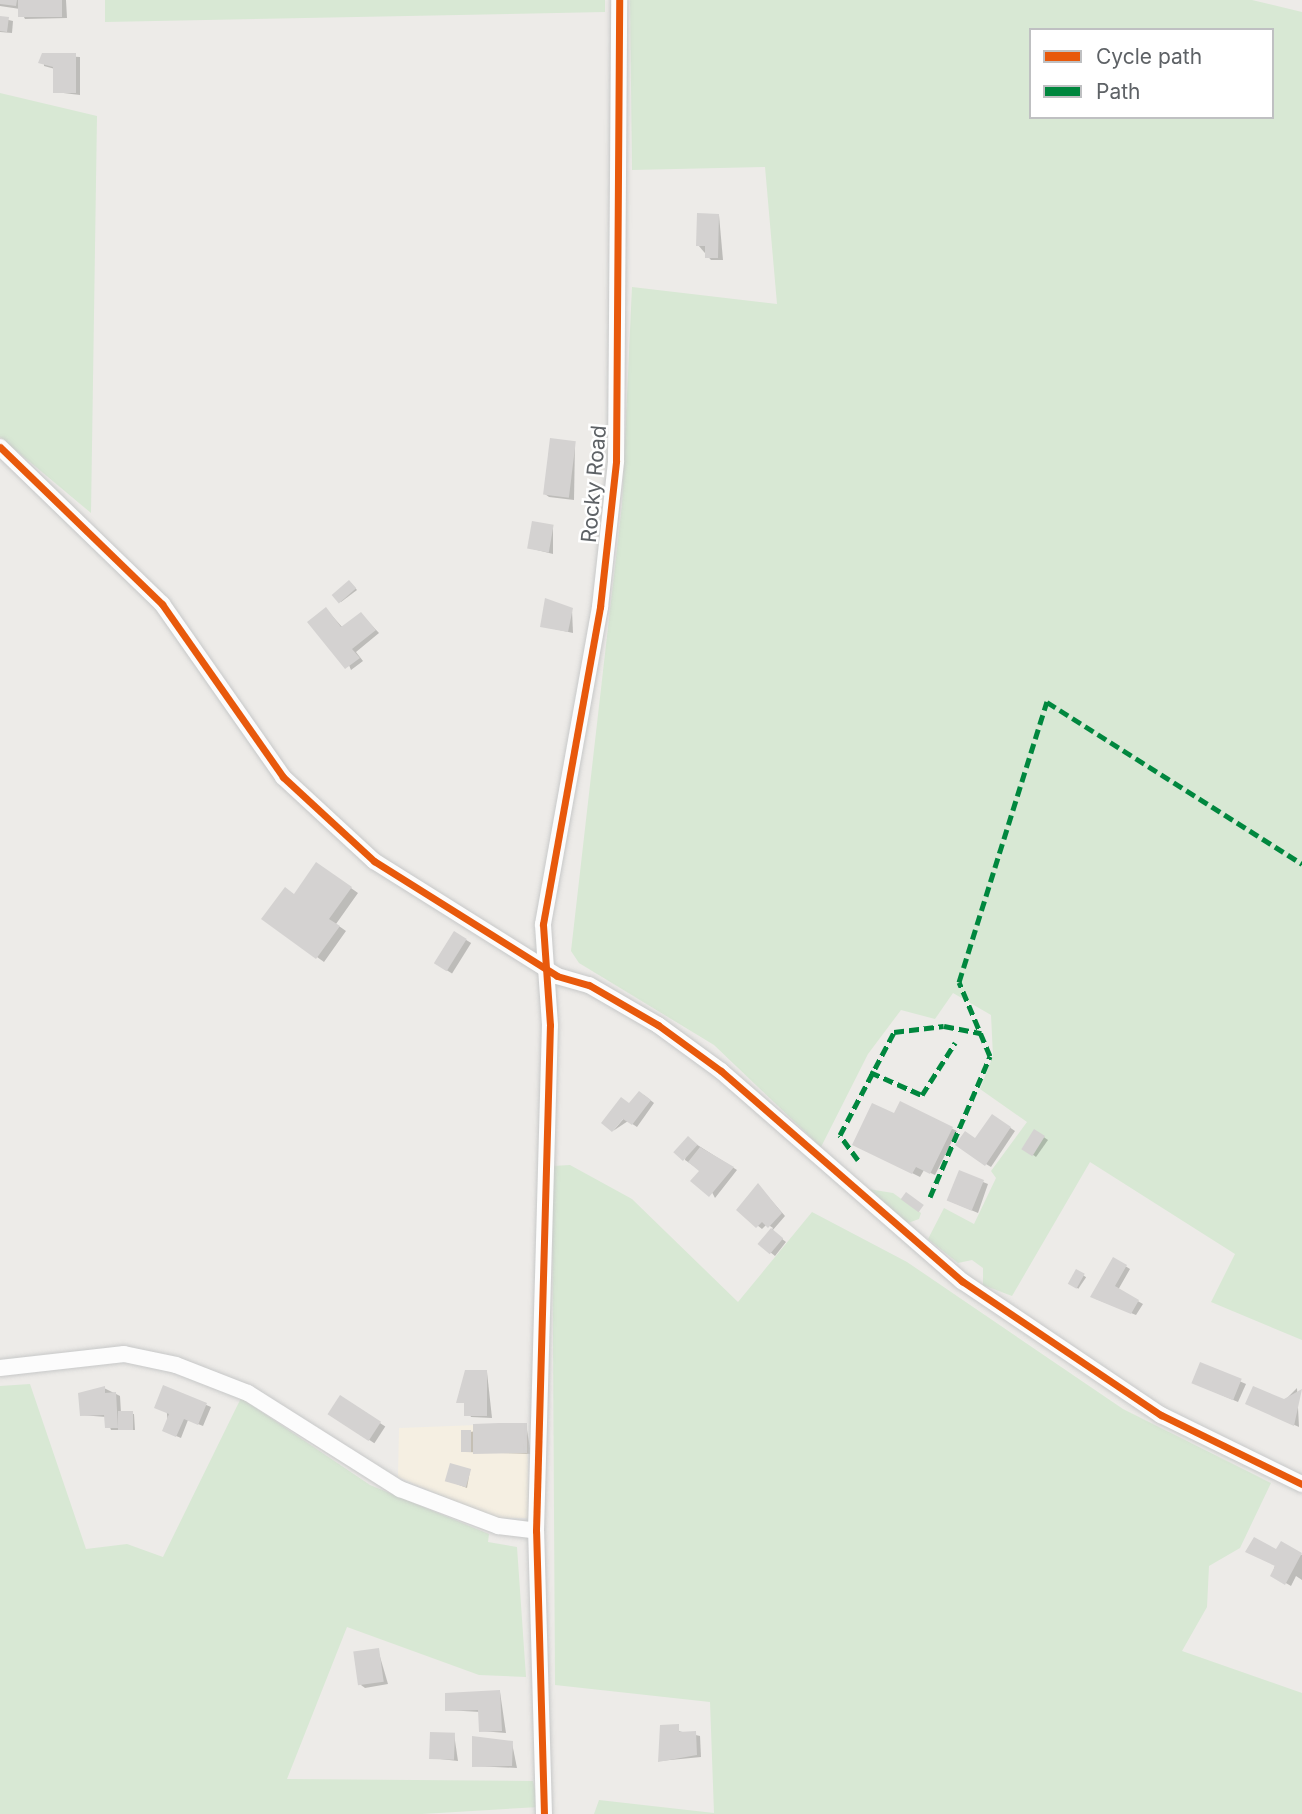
<!DOCTYPE html>
<html>
<head>
<meta charset="utf-8">
<style>
	body { margin:0 }
	#map { position:relative; width:1302px; height:1814px; overflow:hidden; background:#edebe8; font-family:Inter,sans-serif }
	div>[style] { position:absolute }
	.commercial>* { inset:0; background:#f5efe2 }
	.green>* { inset:0; background:#d8e8d4 }
	.shadow>* { inset:0; background:#0003; transform-origin:0 0 }
	.building>* { inset:0; background:#d4d2d1; transform-origin:0 0 }
	.roads { filter:drop-shadow(0 0 2px #c7c8c8) drop-shadow(0 0 2px #c7c8c8) }
	.minor>* { height:16px; margin:-8px; padding:0 8px; transform-origin:8px; border-radius:8px; background:#fcfcfc }
	.quiet>* { height:5px; margin-top:-2.5px; transform-origin:0; background:repeating-linear-gradient(90deg,#00873e 0 10px,transparent 0 15px) }
	.cycleway>* { height:7px; margin:-3.5px; padding:0 3.5px; transform-origin:3.5px; border-radius:3.5px; background:#e8590c }
	span { translate:-50% -50%; white-space:nowrap; text-align:center; line-height:1.15; -webkit-text-stroke:5px #fff; paint-order:stroke }
	.street-label { font-size:21px; color:#5e6266 }
	.legend { position:absolute; left:1029px; top:28px; width:245px; height:91px; box-sizing:border-box; background:#fff; border:2px solid #bfc0c2; margin:0; padding:9px 12px; list-style:none; font-size:21px; color:#5e6266 }
	.legend li { display:flex; align-items:center; gap:14px; height:35px }
	.legend b { width:35px; border:2px solid #bfc0c2 }
</style>
</head>
<body>
<div id="map">
	<div class="commercial">
		<div style="clip-path:polygon(527px 1423px,529px 1518px,494px 1518px,398px 1477px,399px 1428px)"></div>
	</div>
	<div class="green">
		<div style="clip-path:polygon(105px 0,605px 0,605px 12px,105px 22px)"></div>
		<div style="clip-path:polygon(evenodd,630px 0,1252px 0,1302px 12px,1302px 1340px,1211px 1302px,1235px 1254px,1090px 1162px,1012px 1296px,983px 1285px,983px 1268px,972px 1260px,958px 1263px,928px 1239px,944px 1208px,974px 1224px,996px 1178px,991px 1171px,1027px 1122px,980px 1089px,993px 1056px,991px 1015px,953px 993px,935px 1019px,901px 1010px,868px 1054px,821px 1147px,714px 1045px,579px 963px,571px 951px,622px 505px,632px 287px,777px 304px,765px 167px,632px 170px,630px 0,1031px 30px,1272px 30px,1272px 117px,1031px 117px,1031px 30px)"></div>
		<div style="clip-path:polygon(0 93px,97px 116px,91px 513px,0 437px)"></div>
		<div style="clip-path:polygon(570px 1165px,632px 1199px,738px 1302px,812px 1212px,907px 1262px,1123px 1409px,1271px 1483px,1240px 1548px,1209px 1566px,1207px 1607px,1182px 1651px,1302px 1693px,1302px 1814px,594px 1814px,599px 1800px,714px 1813px,710px 1702px,555px 1685px,552px 1166px)"></div>
		<div style="clip-path:polygon(862px 1188px,893px 1193px,921px 1213px,919px 1219px,908px 1223px)"></div>
		<div style="clip-path:polygon(30px 1384px,86px 1549px,127px 1544px,163px 1557px,241px 1398px,370px 1485px,489px 1534px,488px 1542px,517px 1547px,526px 1677px,479px 1675px,347px 1627px,287px 1779px,533px 1781px,539px 1807px,422px 1814px,0 1814px,0 1386px)"></div>
	</div>
	<div class="shadow">
		<div style="clip-path:polygon(0 0,66px 0,67px 18px,25px 19px,20px 9px,0 6px)"></div>
		<div style="clip-path:polygon(0 18px,13px 21px,12px 33px,0 32px)"></div>
		<div style="clip-path:polygon(44px 55px,80px 57px,80px 95px,55px 92px,55px 69px,44px 66px)"></div>
		<div style="clip-path:polygon(719px 215px,723px 260px,711px 260px,698px 245px)"></div>
		<div style="clip-path:polygon(575px 443px,574px 500px,549px 497px,545px 494px)"></div>
		<div style="clip-path:polygon(553px 527px,553px 554px,529px 548px)"></div>
		<div style="clip-path:polygon(351px 583px,357px 590px,341px 602px,340px 602px)"></div>
		<div style="clip-path:polygon(326px 609px,343px 628px,361px 614px,379px 633px,356px 652px,363px 661px,351px 670px)"></div>
		<div style="clip-path:polygon(572px 610px,573px 633px,541px 626px)"></div>
		<div style="clip-path:polygon(324px 869px,358px 893px,336px 924px,346px 931px,324px 962px,317px 957px,295px 895px)"></div>
		<div style="left:455px;top:933px;width:19px;height:36px;rotate:32deg"></div>
		<div style="clip-path:polygon(644px 1095px,654px 1103px,637px 1127px,628px 1121px,613px 1131px)"></div>
		<div style="clip-path:polygon(900px 1103px,957px 1131px,935px 1175px,924px 1170px,920px 1177px,854px 1144px,895px 1115px)"></div>
		<div style="clip-path:polygon(993px 1116px,1015px 1131px,991px 1167px,986px 1164px)"></div>
		<div style="clip-path:polygon(1035px 1131px,1048px 1140px,1036px 1157px,1032px 1154px)"></div>
		<div style="clip-path:polygon(688px 1139px,737px 1170px,715px 1198px,701px 1171px,685px 1160px)"></div>
		<div style="clip-path:polygon(983px 1182px,988px 1184px,978px 1213px,952px 1202px)"></div>
		<div style="clip-path:polygon(759px 1186px,785px 1216px,772px 1231px,786px 1242px,775px 1256px,760px 1244px,773px 1228px,767px 1224px,762px 1229px,738px 1210px)"></div>
		<div style="clip-path:polygon(1114px 1259px,1130px 1269px,1118px 1290px,1143px 1304px,1136px 1315px,1096px 1299px)"></div>
		<div style="left:1077px;top:1271px;width:11px;height:14px;rotate:34deg"></div>
		<div style="clip-path:polygon(1201px 1364px,1246px 1384px,1238px 1402px,1198px 1385px)"></div>
		<div style="clip-path:polygon(487px 1372px,492px 1418px,471px 1417px,459px 1392px)"></div>
		<div style="clip-path:polygon(164px 1387px,211px 1407px,203px 1426px,188px 1420px,181px 1438px,169px 1433px)"></div>
		<div style="clip-path:polygon(104px 1388px,120px 1396px,121px 1413px,134px 1414px,135px 1430px,111px 1430px,106px 1417px,81px 1415px)"></div>
		<div style="clip-path:polygon(1297px 1388px,1299px 1427px,1252px 1406px,1284px 1401px)"></div>
		<div style="left:340px;top:1397px;width:54px;height:20px;rotate:33deg"></div>
		<div style="clip-path:polygon(526px 1424px,531px 1454px,465px 1452px,470px 1432px)"></div>
		<div style="clip-path:polygon(470px 1471px,467px 1488px,446px 1480px)"></div>
		<div style="clip-path:polygon(1282px 1543px,1302px 1555px,1302px 1580px,1296px 1576px,1291px 1586px,1272px 1575px)"></div>
		<div style="clip-path:polygon(378px 1650px,388px 1684px,365px 1688px,361px 1685px)"></div>
		<div style="clip-path:polygon(500px 1692px,506px 1733px,481px 1731px,480px 1712px,447px 1710px)"></div>
		<div style="clip-path:polygon(661px 1727px,700px 1736px,701px 1757px,660px 1761px)"></div>
		<div style="clip-path:polygon(454px 1734px,458px 1761px,431px 1758px)"></div>
		<div style="clip-path:polygon(512px 1743px,517px 1768px,474px 1766px)"></div>
	</div>
	<div class="building">
		<div style="clip-path:polygon(0 0,17px 0,16px 6px,0 4px)"></div>
		<div style="left:18px;top:0;width:44px;height:17px"></div>
		<div style="clip-path:polygon(0 16px,9px 17px,7px 32px,0 31px)"></div>
		<div style="clip-path:polygon(42px 53px,76px 53px,76px 93px,53px 93px,53px 67px,38px 63px)"></div>
		<div style="clip-path:polygon(697px 213px,719px 214px,718px 258px,705px 258px,705px 246px,696px 246px)"></div>
		<div style="left:550px;top:438px;width:26px;height:57px;rotate:7deg"></div>
		<div style="left:532px;top:521px;width:22px;height:28px;rotate:10deg"></div>
		<div style="left:349px;top:580px;width:11px;height:23px;rotate:49deg"></div>
		<div style="clip-path:polygon(545px 598px,573px 608px,568px 632px,540px 627px)"></div>
		<div style="clip-path:polygon(326px 607px,341px 627px,361px 612px,376px 630px,352px 649px,360px 658px,345px 669px,307px 622px)"></div>
		<div style="clip-path:polygon(316px 862px,352px 887px,329px 919px,340px 926px,316px 959px,261px 919px,285px 887px,294px 894px)"></div>
		<div style="left:454px;top:931px;width:15px;height:38px;rotate:32deg"></div>
		<div style="clip-path:polygon(639px 1091px,651px 1100px,632px 1125px,623px 1119px,612px 1132px,601px 1123px,621px 1097px,629px 1103px)"></div>
		<div style="clip-path:polygon(900px 1101px,953px 1127px,930px 1174px,916px 1167px,912px 1174px,852px 1145px,872px 1103px,894px 1113px)"></div>
		<div style="clip-path:polygon(992px 1114px,1011px 1127px,985px 1166px,955px 1145px,965px 1131px,975px 1138px)"></div>
		<div style="left:1034px;top:1129px;width:13px;height:24px;rotate:32deg"></div>
		<div style="left:688px;top:1136px;width:13px;height:22px;rotate:42deg"></div>
		<div style="clip-path:polygon(700px 1147px,734px 1167px,709px 1197px,690px 1181px,699px 1171px,688px 1162px)"></div>
		<div style="left:959px;top:1170px;width:27px;height:33px;rotate:22deg"></div>
		<div style="clip-path:polygon(758px 1183px,782px 1213px,768px 1228px,762px 1222px,756px 1228px,736px 1210px)"></div>
		<div style="left:906px;top:1192px;width:22px;height:9px;rotate:36deg"></div>
		<div style="left:771px;top:1228px;width:16px;height:21px;rotate:40deg"></div>
		<div style="clip-path:polygon(1113px 1257px,1127px 1265px,1115px 1286px,1139px 1300px,1131px 1314px,1090px 1297px)"></div>
		<div style="left:1076px;top:1269px;width:10px;height:17px;rotate:29deg"></div>
		<div style="left:1200px;top:1362px;width:45px;height:23px;rotate:22deg"></div>
		<div style="clip-path:polygon(465px 1370px,487px 1370px,487px 1416px,464px 1416px,464px 1403px,456px 1403px)"></div>
		<div style="clip-path:polygon(163px 1385px,207px 1403px,198px 1425px,184px 1419px,176px 1437px,162px 1431px,169px 1414px,154px 1408px)"></div>
		<div style="clip-path:polygon(105px 1386px,105px 1393px,116px 1392px,118px 1428px,105px 1428px,104px 1415px,80px 1416px,78px 1393px)"></div>
		<div style="clip-path:polygon(1253px 1386px,1284px 1399px,1302px 1389px,1294px 1426px,1245px 1404px)"></div>
		<div style="left:340px;top:1395px;width:49px;height:23px;rotate:33deg"></div>
		<div style="left:118px;top:1411px;width:15px;height:19px"></div>
		<div style="clip-path:polygon(499px 1423px,527px 1423px,527px 1453px,473px 1454px,473px 1424px)"></div>
		<div style="left:461px;top:1430px;width:10px;height:22px"></div>
		<div style="left:450px;top:1463px;width:22px;height:19px;rotate:16deg"></div>
		<div style="clip-path:polygon(1254px 1537px,1276px 1549px,1281px 1541px,1302px 1553px,1285px 1585px,1270px 1576px,1275px 1566px,1245px 1552px)"></div>
		<div style="left:379px;top:1648px;width:34px;height:26px;rotate:82deg"></div>
		<div style="clip-path:polygon(500px 1690px,502px 1731px,479px 1732px,478px 1710px,445px 1711px,445px 1693px)"></div>
		<div style="clip-path:polygon(679px 1724px,679px 1732px,696px 1731px,697px 1755px,658px 1762px,660px 1725px)"></div>
		<div style="left:430px;top:1732px;width:25px;height:27px;rotate:2deg"></div>
		<div style="clip-path:polygon(472px 1736px,513px 1741px,512px 1766px,472px 1767px)"></div>
	</div>
	<div class="roads">
		<div class="minor">
			<div style="left:0;top:447px;width:226px;rotate:44.1deg"></div>
			<div style="left:162px;top:604px;width:211px;rotate:55deg"></div>
			<div style="left:283px;top:777px;width:124px;rotate:42.7deg"></div>
			<div style="left:374px;top:861px;width:216px;rotate:32.1deg"></div>
			<div style="left:557px;top:976px;width:33px;rotate:16deg"></div>
			<div style="left:589px;top:985px;width:80px;rotate:30.1deg"></div>
			<div style="left:658px;top:1025px;width:78px;rotate:36.1deg"></div>
			<div style="left:721px;top:1071px;width:320px;rotate:41.1deg"></div>
			<div style="left:962px;top:1281px;width:240px;rotate:34deg"></div>
			<div style="left:1161px;top:1415px;width:157px;rotate:26.1deg"></div>
			<div style="left:0;top:1368px;width:125px;rotate:-6.4deg"></div>
			<div style="left:124px;top:1354px;width:53px;rotate:11.9deg"></div>
			<div style="left:176px;top:1365px;width:77px;rotate:21.3deg"></div>
			<div style="left:248px;top:1393px;width:180px;rotate:32.3deg"></div>
			<div style="left:400px;top:1489px;width:105px;rotate:20.7deg"></div>
			<div style="left:498px;top:1526px;width:38px;rotate:7deg"></div>
			<div style="left:544px;top:1814px;width:283px;rotate:-91.6deg"></div>
			<div style="left:536px;top:1531px;width:506px;rotate:-88.42deg"></div>
			<div style="left:550px;top:1025px;width:101px;rotate:-94deg"></div>
			<div style="left:543px;top:924px;width:322px;rotate:-79.8deg"></div>
			<div style="left:600px;top:607px;width:147px;rotate:-83.7deg"></div>
			<div style="left:616px;top:461px;width:461px;rotate:-89.6deg"></div>
		</div>
	</div>
	<div class="quiet">
		<div style="left:870px;top:1072px;width:57px;rotate:23.9deg"></div>
		<div style="left:922px;top:1095px;width:62px;rotate:-57.6deg"></div>
		<div style="left:858px;top:1160px;width:31px;rotate:-126deg"></div>
		<div style="left:840px;top:1135px;width:116px;rotate:-62.3deg"></div>
		<div style="left:894px;top:1032px;width:50px;rotate:-6.8deg"></div>
		<div style="left:944px;top:1026px;width:38px;rotate:11deg"></div>
		<div style="left:930px;top:1197px;width:153px;rotate:-66.9deg"></div>
		<div style="left:990px;top:1056px;width:80px;rotate:-112.7deg"></div>
		<div style="left:959px;top:982px;width:294px;rotate:-72.6deg"></div>
		<div style="left:1047px;top:702px;width:302px;rotate:32.4deg"></div>
	</div>
	<div class="cycleway">
		<div style="left:0;top:447px;width:226px;rotate:44.1deg"></div>
		<div style="left:162px;top:604px;width:211px;rotate:55deg"></div>
		<div style="left:283px;top:777px;width:124px;rotate:42.7deg"></div>
		<div style="left:374px;top:861px;width:216px;rotate:32.1deg"></div>
		<div style="left:557px;top:976px;width:33px;rotate:16deg"></div>
		<div style="left:589px;top:985px;width:80px;rotate:30.1deg"></div>
		<div style="left:658px;top:1025px;width:78px;rotate:36.1deg"></div>
		<div style="left:721px;top:1071px;width:320px;rotate:41.1deg"></div>
		<div style="left:962px;top:1281px;width:240px;rotate:34deg"></div>
		<div style="left:1161px;top:1415px;width:157px;rotate:26.1deg"></div>
		<div style="left:544px;top:1814px;width:283px;rotate:-91.6deg"></div>
		<div style="left:536px;top:1531px;width:506px;rotate:-88.42deg"></div>
		<div style="left:550px;top:1025px;width:101px;rotate:-94deg"></div>
		<div style="left:543px;top:924px;width:322px;rotate:-79.8deg"></div>
		<div style="left:600px;top:607px;width:147px;rotate:-83.7deg"></div>
		<div style="left:616px;top:461px;width:461px;rotate:-89.6deg"></div>
	</div>
	<div class="street-label">
		<span style="left:594px;top:484px;rotate:-85deg">Rocky Road</span>
	</div>
	<ul class="legend">
	<li><b style="height:9px;background:#e8590c"></b>Cycle path</li>
	<li><b style="height:9px;background:#00873e"></b>Path</li>
	</ul>
</div>
</body>
</html>
